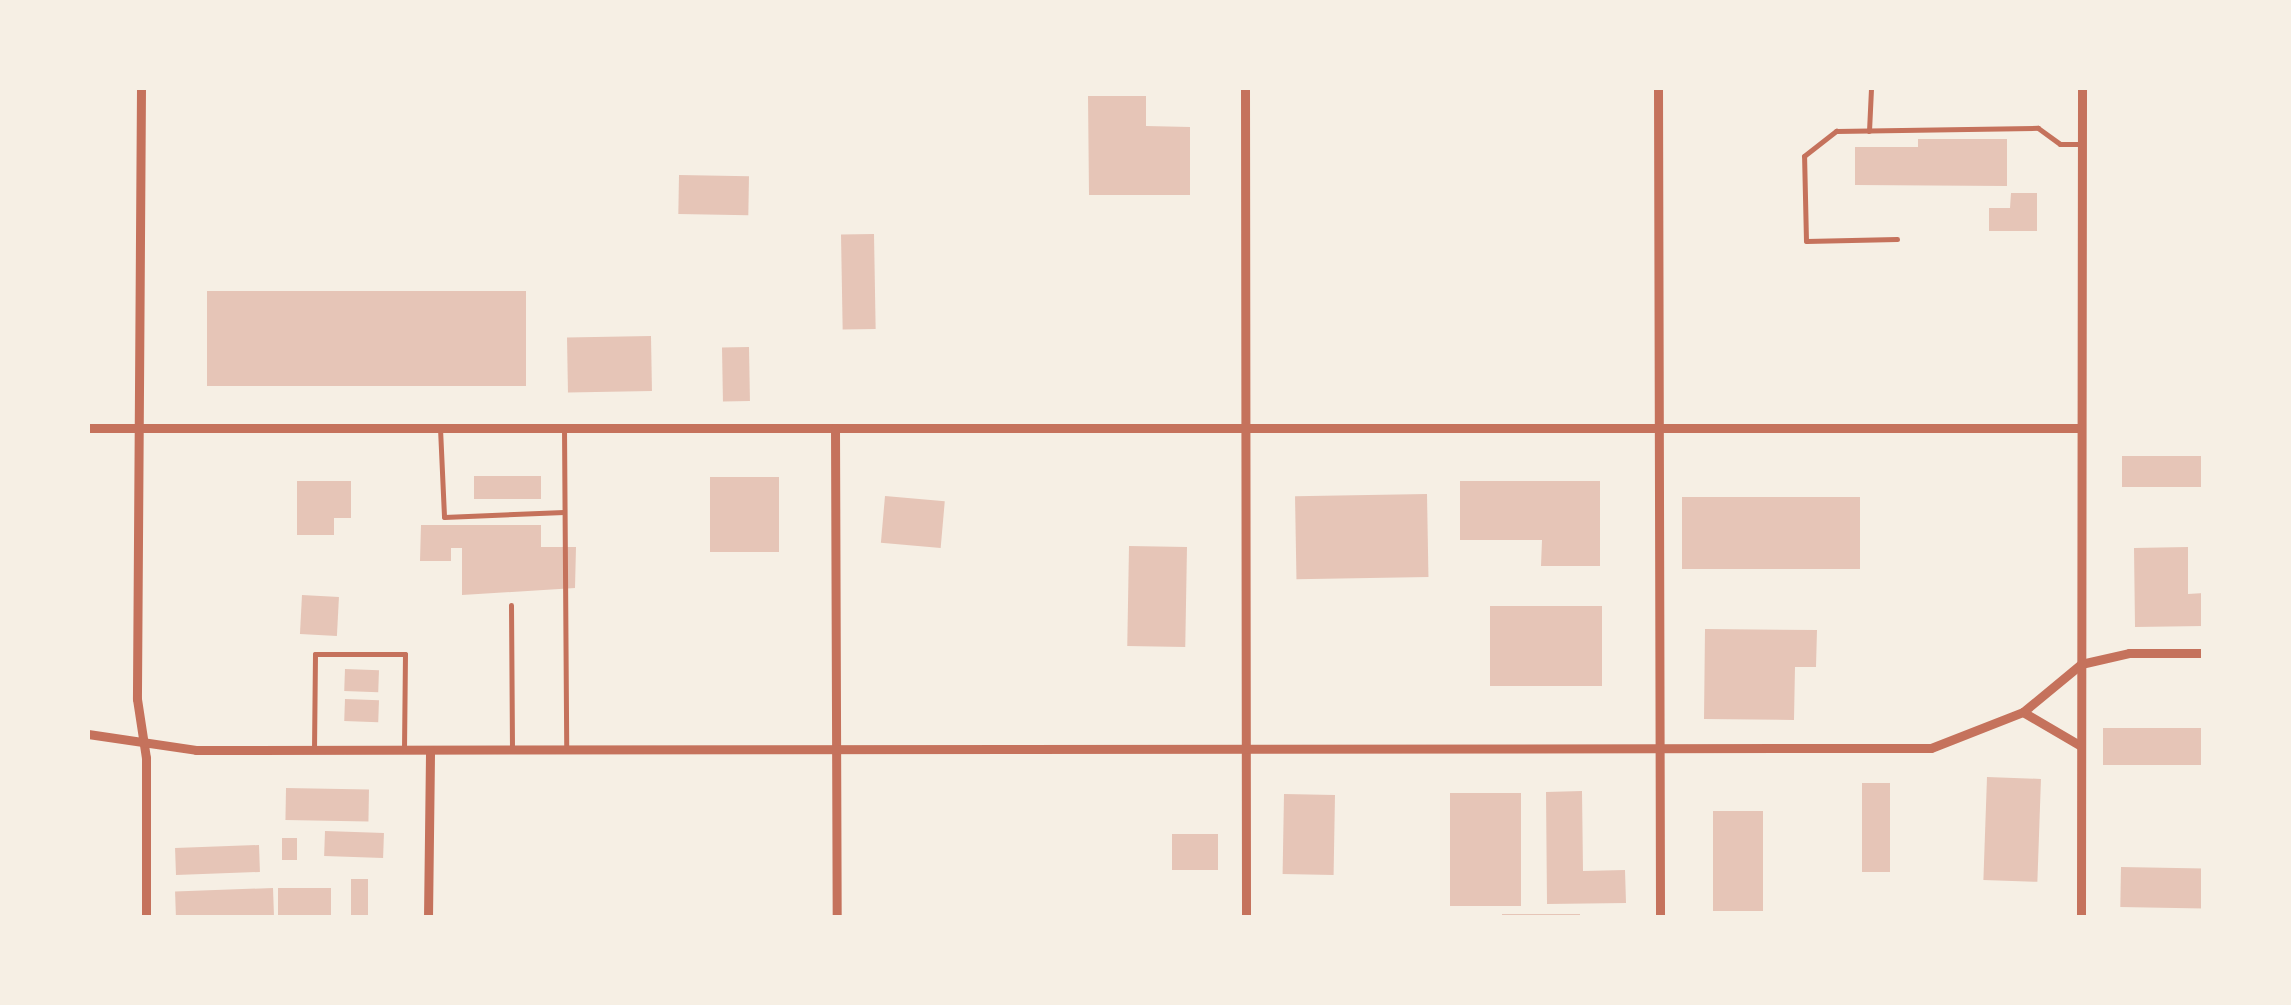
<!DOCTYPE html>
<html>
<head>
<meta charset="utf-8">
<style>
	body { margin:0 }
	#map { position:relative; width:2291px; height:1005px; overflow:hidden; background:#f6efe4; font-family:Arial,sans-serif }
	div>[style] { position:absolute }
	.building>* { inset:0; background:#e6c5b7; transform-origin:0 0 }
	.service>* { height:5px; margin:-2.5px; padding:0 2.5px; transform-origin:2.5px; border-radius:2.5px; background:#c5725c }
	.minor>* { height:9px; margin:-4.5px; padding:0 4.5px; transform-origin:4.5px; border-radius:4.5px; background:#c5725c }
	span { translate:-50% -50%; white-space:nowrap; text-align:center; line-height:1.15; -webkit-text-stroke:9px #f6efe4; paint-order:stroke }
	.frame { position:absolute; inset:0; border:90px solid #f6efe4; pointer-events:none }
</style>
</head>
<body>
<div id="map">
	<div class="building">
		<div style="clip-path:polygon(1088px 96px,1146px 96px,1146px 126px,1190px 127px,1190px 195px,1089px 195px)"></div>
		<div style="clip-path:polygon(1918px 139px,2007px 139px,2007px 186px,1855px 185px,1855px 147px,1918px 147px)"></div>
		<div style="left:679px;top:175px;width:70px;height:39px;rotate:1deg"></div>
		<div style="clip-path:polygon(2011px 193px,2037px 193px,2037px 231px,1989px 231px,1989px 208px,2010px 208px)"></div>
		<div style="left:874px;top:234px;width:95px;height:33px;rotate:89deg"></div>
		<div style="left:207px;top:291px;width:319px;height:95px"></div>
		<div style="left:651px;top:336px;width:55px;height:84px;rotate:89deg"></div>
		<div style="left:749px;top:347px;width:54px;height:27px;rotate:89deg"></div>
		<div style="left:2204px;top:456px;width:31px;height:82px;rotate:90deg"></div>
		<div style="left:541px;top:476px;width:23px;height:67px;rotate:90deg"></div>
		<div style="left:710px;top:477px;width:69px;height:75px"></div>
		<div style="clip-path:polygon(297px 481px,351px 481px,351px 518px,334px 518px,334px 535px,297px 535px)"></div>
		<div style="clip-path:polygon(1460px 481px,1600px 481px,1600px 566px,1541px 566px,1542px 540px,1460px 540px)"></div>
		<div style="left:1427px;top:494px;width:83px;height:132px;rotate:89deg"></div>
		<div style="left:885px;top:496px;width:60px;height:47px;rotate:5deg"></div>
		<div style="left:1682px;top:497px;width:178px;height:72px"></div>
		<div style="clip-path:polygon(421px 525px,541px 525px,541px 547px,576px 547px,575px 588px,462px 595px,462px 548px,451px 548px,451px 561px,420px 561px)"></div>
		<div style="left:1129px;top:546px;width:58px;height:100px;rotate:1deg"></div>
		<div style="clip-path:polygon(2188px 547px,2188px 594px,2204px 593px,2204px 626px,2135px 627px,2134px 548px)"></div>
		<div style="left:302px;top:595px;width:37px;height:39px;rotate:3deg"></div>
		<div style="left:1602px;top:606px;width:80px;height:112px;rotate:90deg"></div>
		<div style="clip-path:polygon(1705px 629px,1817px 630px,1816px 667px,1795px 667px,1794px 720px,1704px 719px)"></div>
		<div style="left:345px;top:669px;width:34px;height:22px;rotate:2deg"></div>
		<div style="left:345px;top:699px;width:34px;height:22px;rotate:2deg"></div>
		<div style="left:2103px;top:728px;width:101px;height:37px"></div>
		<div style="left:1987px;top:777px;width:54px;height:103px;rotate:2deg"></div>
		<div style="left:1862px;top:783px;width:28px;height:89px"></div>
		<div style="left:286px;top:788px;width:83px;height:32px;rotate:1deg"></div>
		<div style="clip-path:polygon(1582px 791px,1583px 871px,1625px 870px,1626px 903px,1547px 904px,1546px 792px)"></div>
		<div style="left:1521px;top:793px;width:113px;height:71px;rotate:90deg"></div>
		<div style="left:1284px;top:794px;width:51px;height:80px;rotate:1deg"></div>
		<div style="left:1713px;top:811px;width:50px;height:100px"></div>
		<div style="left:325px;top:831px;width:59px;height:25px;rotate:2deg"></div>
		<div style="left:1172px;top:834px;width:46px;height:36px"></div>
		<div style="left:282px;top:838px;width:15px;height:22px"></div>
		<div style="left:259px;top:845px;width:27px;height:84px;rotate:88deg"></div>
		<div style="left:2121px;top:867px;width:83px;height:40px;rotate:1deg"></div>
		<div style="left:351px;top:879px;width:17px;height:37px"></div>
		<div style="left:273px;top:888px;width:28px;height:98px;rotate:88deg"></div>
		<div style="left:331px;top:888px;width:27px;height:53px;rotate:90deg"></div>
		<div style="left:1502px;top:914px;width:78px;height:4px"></div>
	</div>
	<div class="service">
		<div style="left:1869px;top:131px;width:43px;rotate:-87.3deg"></div>
		<div style="left:1897px;top:239px;width:91px;rotate:178.7deg"></div>
		<div style="left:1806px;top:241px;width:85px;rotate:-91.3deg"></div>
		<div style="left:1804px;top:156px;width:41px;rotate:-38deg"></div>
		<div style="left:1836px;top:131px;width:202px;rotate:-0.9deg"></div>
		<div style="left:2038px;top:128px;width:27px;rotate:36deg"></div>
		<div style="left:2060px;top:144px;width:22px"></div>
		<div style="left:440px;top:428px;width:89px;rotate:87.4deg"></div>
		<div style="left:444px;top:517px;width:120px;rotate:-2.4deg"></div>
		<div style="left:564px;top:428px;width:322px;rotate:89.6deg"></div>
		<div style="left:511px;top:605px;width:145px;rotate:89.6deg"></div>
		<div style="left:314px;top:750px;width:96px;rotate:-89.4deg"></div>
		<div style="left:315px;top:654px;width:90px"></div>
		<div style="left:405px;top:654px;width:96px;rotate:90.6deg"></div>
	</div>
	<div class="minor">
		<div style="left:141px;top:88px;width:611px;rotate:90.38deg"></div>
		<div style="left:137px;top:699px;width:60px;rotate:81.3deg"></div>
		<div style="left:146px;top:758px;width:160px;rotate:90deg"></div>
		<div style="left:1245px;top:88px;width:830px;rotate:89.93deg"></div>
		<div style="left:1658px;top:88px;width:830px;rotate:89.86deg"></div>
		<div style="left:88px;top:428px;width:1993px"></div>
		<div style="left:835px;top:428px;width:490px;rotate:89.8deg"></div>
		<div style="left:2023px;top:712px;width:67px;rotate:30.4deg"></div>
		<div style="left:88px;top:734px;width:109px;rotate:8.4deg"></div>
		<div style="left:196px;top:750px;width:1735px;rotate:-0.07deg"></div>
		<div style="left:1931px;top:748px;width:99px;rotate:-21.4deg"></div>
		<div style="left:2023px;top:712px;width:75px;rotate:-39.6deg"></div>
		<div style="left:2081px;top:664px;width:49px;rotate:-12.9deg"></div>
		<div style="left:2129px;top:653px;width:75px"></div>
		<div style="left:428px;top:918px;width:168px;rotate:-89.3deg"></div>
		<div style="left:2081px;top:918px;width:830px;rotate:-89.93deg"></div>
	</div>
	<div class="frame"></div>
</div>
</body>
</html>
